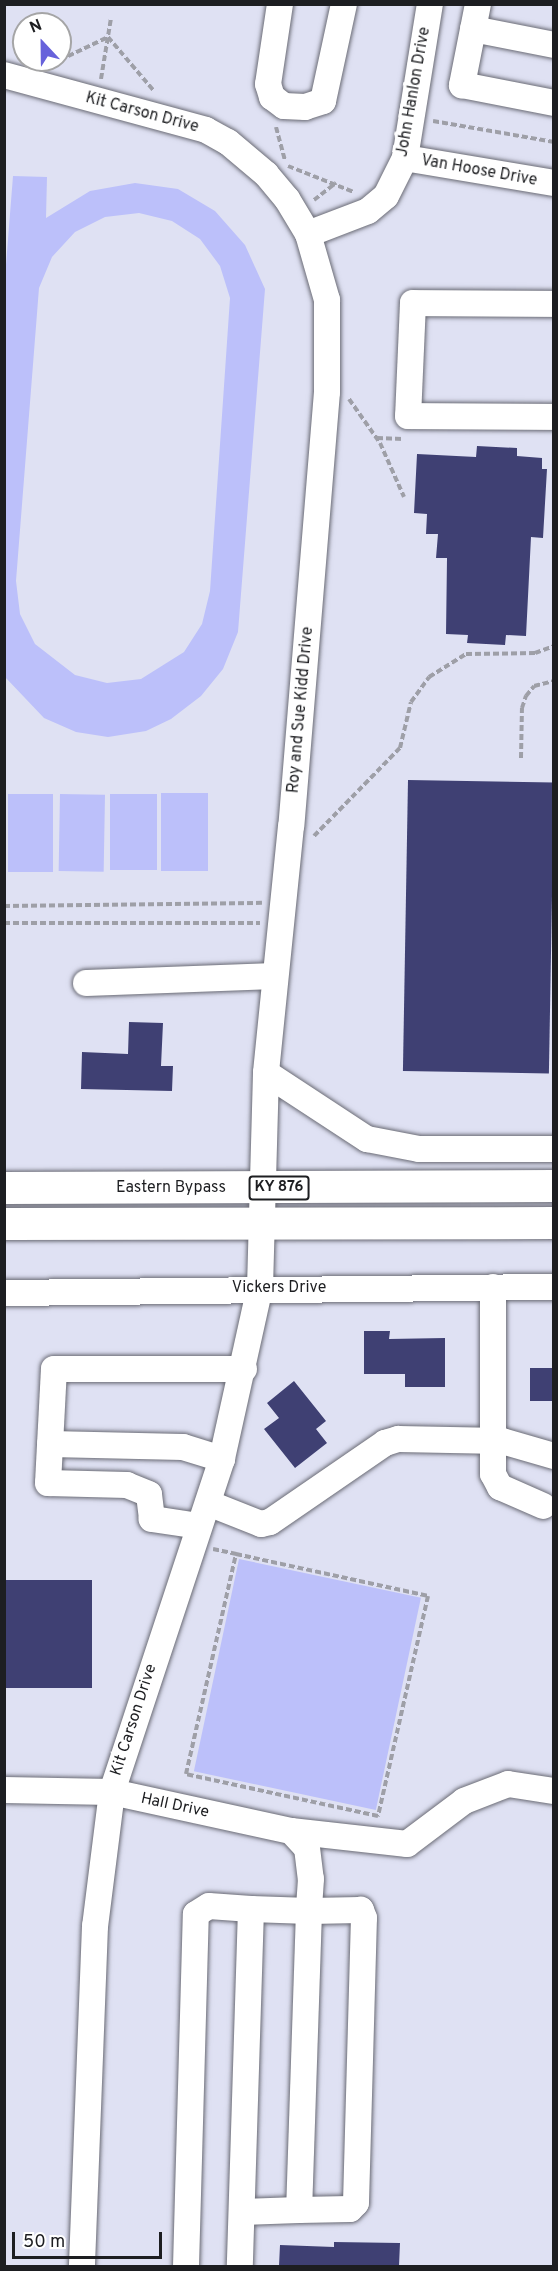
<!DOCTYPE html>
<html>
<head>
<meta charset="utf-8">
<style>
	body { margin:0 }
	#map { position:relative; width:558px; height:2271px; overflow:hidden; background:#ecedf8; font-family:Overpass,sans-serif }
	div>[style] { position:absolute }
	.built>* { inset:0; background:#dfe1f3 }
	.green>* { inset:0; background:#bcc0fa; transform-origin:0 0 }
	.building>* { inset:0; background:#3f4073; transform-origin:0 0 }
	.path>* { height:4px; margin-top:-2px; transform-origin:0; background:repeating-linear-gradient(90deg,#9e9fa7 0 6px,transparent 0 9px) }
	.roads { filter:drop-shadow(0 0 2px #6a6b75) drop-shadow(0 0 2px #6a6b75) }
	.minor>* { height:26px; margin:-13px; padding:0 13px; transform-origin:13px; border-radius:13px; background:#fff }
	.major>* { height:32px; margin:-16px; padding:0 16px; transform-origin:16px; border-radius:16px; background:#fff }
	span { translate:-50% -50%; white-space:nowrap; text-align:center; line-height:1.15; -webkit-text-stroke:6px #fff; paint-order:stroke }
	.shield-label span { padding:2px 4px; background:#fff; border:2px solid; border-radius:4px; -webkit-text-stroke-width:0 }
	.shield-label { font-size:15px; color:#1d1e21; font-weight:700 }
	.street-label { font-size:16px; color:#1d1e21 }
	.frame { position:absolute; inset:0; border:6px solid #1d1e21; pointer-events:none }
	.north { position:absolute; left:12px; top:12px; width:60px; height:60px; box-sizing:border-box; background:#fff; border:2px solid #a5a5a6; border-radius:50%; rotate:338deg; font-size:16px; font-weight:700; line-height:24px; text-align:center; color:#1d1e21 }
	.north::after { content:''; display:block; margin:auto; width:21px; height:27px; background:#6762db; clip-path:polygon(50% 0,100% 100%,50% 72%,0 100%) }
	.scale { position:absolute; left:12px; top:2232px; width:150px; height:27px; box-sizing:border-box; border:3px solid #1d1e21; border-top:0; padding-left:8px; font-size:18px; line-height:21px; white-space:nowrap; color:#1d1e21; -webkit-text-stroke:4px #fff; paint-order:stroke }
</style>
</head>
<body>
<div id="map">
	<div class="built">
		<div style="clip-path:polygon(evenodd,5px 5px,553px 5px,553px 2266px,5px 2266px,5px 5px,24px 24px,60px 24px,60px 60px,24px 60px,24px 24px)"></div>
	</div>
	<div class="green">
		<div style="clip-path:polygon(evenodd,13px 176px,47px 177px,46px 218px,90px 191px,135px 183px,178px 189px,215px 211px,245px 245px,265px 289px,238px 632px,223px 669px,201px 696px,171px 719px,146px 731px,108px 737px,76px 732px,44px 718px,5px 677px,4px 290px,13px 176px,139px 213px,172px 221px,200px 239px,220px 266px,230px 298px,210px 591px,202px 624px,184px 652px,141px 679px,107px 683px,75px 675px,35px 644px,20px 614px,16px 581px,39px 288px,52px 257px,75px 232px,105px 217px,139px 213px)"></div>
		<div style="left:161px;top:793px;width:47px;height:78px"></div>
		<div style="left:8px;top:794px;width:45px;height:78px"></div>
		<div style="left:60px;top:794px;width:45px;height:77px;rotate:1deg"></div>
		<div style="left:110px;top:794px;width:47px;height:76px"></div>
		<div style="left:239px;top:1559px;width:186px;height:217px;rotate:12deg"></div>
	</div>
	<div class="building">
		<div style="clip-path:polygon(477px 446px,517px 448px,517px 456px,542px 458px,542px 469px,547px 469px,543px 538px,531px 537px,526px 636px,506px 635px,505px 645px,467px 643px,468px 635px,446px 634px,447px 558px,436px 558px,438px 534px,426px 534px,427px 514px,414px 513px,417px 454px,476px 457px)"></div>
		<div style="left:408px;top:780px;width:146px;height:291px;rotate:1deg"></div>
		<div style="clip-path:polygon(129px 1022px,163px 1023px,161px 1066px,173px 1066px,172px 1091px,81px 1089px,82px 1052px,128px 1054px)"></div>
		<div style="clip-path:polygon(364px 1331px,390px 1331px,389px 1339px,445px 1338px,445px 1387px,405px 1387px,405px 1374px,364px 1374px)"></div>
		<div style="left:530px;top:1368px;width:24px;height:33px"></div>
		<div style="clip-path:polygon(294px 1381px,326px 1421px,316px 1429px,327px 1443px,295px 1468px,264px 1429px,279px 1418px,267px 1403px)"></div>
		<div style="left:92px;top:1580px;width:108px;height:88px;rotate:90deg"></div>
		<div style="clip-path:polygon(334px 2242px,400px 2243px,399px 2266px,279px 2266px,280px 2245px,334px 2247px)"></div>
	</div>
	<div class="path">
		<div style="left:60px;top:60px;width:53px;rotate:-25.6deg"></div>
		<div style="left:108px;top:37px;width:71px;rotate:49.6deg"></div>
		<div style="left:101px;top:79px;width:62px;rotate:-80.7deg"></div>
		<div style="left:433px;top:121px;width:123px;rotate:9.8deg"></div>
		<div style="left:276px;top:127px;width:34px;rotate:75deg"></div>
		<div style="left:288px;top:166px;width:71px;rotate:21.5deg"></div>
		<div style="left:314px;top:200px;width:28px;rotate:-38deg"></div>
		<div style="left:349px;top:399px;width:54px;rotate:54.8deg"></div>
		<div style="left:380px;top:443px;width:59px;rotate:66deg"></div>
		<div style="left:377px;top:438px;width:26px;rotate:2deg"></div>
		<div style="left:521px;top:758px;width:50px;rotate:-88.9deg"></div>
		<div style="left:522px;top:708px;width:13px;rotate:-72deg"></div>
		<div style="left:526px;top:696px;width:13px;rotate:-51deg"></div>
		<div style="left:534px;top:686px;width:21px;rotate:-14deg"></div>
		<div style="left:314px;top:836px;width:123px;rotate:-45.7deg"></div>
		<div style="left:400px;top:748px;width:47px;rotate:-76.6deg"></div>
		<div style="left:411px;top:702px;width:31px;rotate:-54deg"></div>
		<div style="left:429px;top:677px;width:44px;rotate:-31.9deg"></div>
		<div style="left:466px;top:654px;width:69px;rotate:-0.8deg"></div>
		<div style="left:535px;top:653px;width:20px;rotate:-20deg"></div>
		<div style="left:4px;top:906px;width:258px;rotate:-0.7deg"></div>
		<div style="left:4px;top:923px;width:256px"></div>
		<div style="left:213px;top:1549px;width:24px;rotate:12deg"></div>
		<div style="left:236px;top:1554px;width:197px;rotate:12.3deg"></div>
		<div style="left:428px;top:1596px;width:226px;rotate:102.8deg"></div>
		<div style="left:378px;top:1816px;width:197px;rotate:-167.7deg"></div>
		<div style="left:186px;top:1774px;width:226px;rotate:-77.2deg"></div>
	</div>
	<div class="roads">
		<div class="minor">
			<div style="left:280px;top:4px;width:81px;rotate:98.5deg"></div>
			<div style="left:268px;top:84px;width:14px;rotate:73deg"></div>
			<div style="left:272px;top:97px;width:15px;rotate:37deg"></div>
			<div style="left:284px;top:106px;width:21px;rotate:3deg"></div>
			<div style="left:305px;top:107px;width:19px;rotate:-18deg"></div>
			<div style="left:323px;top:101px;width:99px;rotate:-77.8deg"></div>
			<div style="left:478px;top:4px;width:83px;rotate:101.2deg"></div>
			<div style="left:462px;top:85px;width:94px;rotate:11.1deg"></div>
			<div style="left:473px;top:29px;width:83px;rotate:11.2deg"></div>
			<div style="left:4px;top:75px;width:209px;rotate:15.2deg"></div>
			<div style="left:206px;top:130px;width:25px;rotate:29deg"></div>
			<div style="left:228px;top:142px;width:50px;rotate:40.1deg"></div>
			<div style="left:266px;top:174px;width:33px;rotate:50deg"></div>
			<div style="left:287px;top:199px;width:41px;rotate:59deg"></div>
			<div style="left:308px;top:234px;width:69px;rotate:73.9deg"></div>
			<div style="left:327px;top:300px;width:92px;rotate:90deg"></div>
			<div style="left:327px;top:392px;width:435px;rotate:94.7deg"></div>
			<div style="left:291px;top:826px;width:248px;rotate:95.8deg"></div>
			<div style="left:266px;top:1073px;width:214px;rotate:91.6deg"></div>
			<div style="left:260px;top:1287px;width:176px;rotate:102.5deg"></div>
			<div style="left:222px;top:1459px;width:351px;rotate:108.3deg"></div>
			<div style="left:112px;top:1792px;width:135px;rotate:97.2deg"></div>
			<div style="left:95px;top:1926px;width:340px;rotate:92.2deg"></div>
			<div style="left:405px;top:158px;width:151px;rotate:9.5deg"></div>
			<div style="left:308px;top:234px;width:64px;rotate:-21deg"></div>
			<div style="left:368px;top:211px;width:23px;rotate:-40deg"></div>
			<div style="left:386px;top:196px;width:42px;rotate:-63.4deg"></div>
			<div style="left:405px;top:158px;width:156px;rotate:-80.8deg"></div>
			<div style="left:554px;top:304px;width:141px;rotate:-179.6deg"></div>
			<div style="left:413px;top:303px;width:113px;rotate:92.5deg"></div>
			<div style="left:408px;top:416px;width:146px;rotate:0.4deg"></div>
			<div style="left:86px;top:983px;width:189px;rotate:-2.1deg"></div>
			<div style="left:266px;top:1073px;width:121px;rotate:33.2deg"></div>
			<div style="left:367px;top:1139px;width:53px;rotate:10.9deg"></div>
			<div style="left:419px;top:1149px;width:135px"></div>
			<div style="left:493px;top:1287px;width:187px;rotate:90deg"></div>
			<div style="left:493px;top:1474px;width:15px;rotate:62deg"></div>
			<div style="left:500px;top:1487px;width:47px;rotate:23.8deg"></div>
			<div style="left:4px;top:1293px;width:550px;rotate:-0.63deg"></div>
			<div style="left:50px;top:1444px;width:133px;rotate:1.3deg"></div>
			<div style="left:183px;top:1447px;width:41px;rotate:17.1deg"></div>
			<div style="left:208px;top:1503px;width:57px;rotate:21.6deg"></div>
			<div style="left:261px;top:1524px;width:9px;rotate:-13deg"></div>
			<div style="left:270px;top:1522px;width:140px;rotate:-34.5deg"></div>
			<div style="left:385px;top:1443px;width:14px;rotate:-17deg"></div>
			<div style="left:398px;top:1439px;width:104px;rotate:1.1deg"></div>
			<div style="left:502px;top:1441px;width:54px;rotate:16.1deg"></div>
			<div style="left:199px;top:1526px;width:48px;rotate:-171.5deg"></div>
			<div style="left:152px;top:1519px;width:25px;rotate:-97deg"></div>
			<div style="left:149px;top:1494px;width:24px;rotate:-158deg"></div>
			<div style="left:127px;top:1485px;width:79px;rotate:-178.5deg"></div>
			<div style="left:48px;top:1483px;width:114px;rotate:-87deg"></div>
			<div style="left:54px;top:1369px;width:190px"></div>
			<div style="left:4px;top:1790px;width:108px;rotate:1.1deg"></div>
			<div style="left:112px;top:1792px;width:183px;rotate:12.3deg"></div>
			<div style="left:291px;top:1831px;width:23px;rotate:47deg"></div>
			<div style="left:307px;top:1848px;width:31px;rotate:83deg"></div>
			<div style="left:311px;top:1879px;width:32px;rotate:94deg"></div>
			<div style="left:309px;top:1911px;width:58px;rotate:-178deg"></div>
			<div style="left:251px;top:1909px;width:357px;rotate:91.8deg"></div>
			<div style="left:291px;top:1831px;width:117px;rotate:6.4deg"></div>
			<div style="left:407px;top:1844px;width:71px;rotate:-37deg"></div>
			<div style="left:464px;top:1801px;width:47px;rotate:-21.1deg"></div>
			<div style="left:508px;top:1784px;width:47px;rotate:8.7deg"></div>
			<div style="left:242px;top:2212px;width:57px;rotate:-2deg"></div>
			<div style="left:299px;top:2210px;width:51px;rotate:-1.1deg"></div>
			<div style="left:350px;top:2209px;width:8px;rotate:-45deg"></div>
			<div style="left:356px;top:2203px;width:285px;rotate:-88.4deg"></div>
			<div style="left:364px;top:1918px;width:9px;rotate:-111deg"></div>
			<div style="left:361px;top:1910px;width:52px;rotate:178.9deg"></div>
			<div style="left:309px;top:1911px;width:299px;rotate:91.9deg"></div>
			<div style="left:186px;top:2266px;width:352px;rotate:-88.4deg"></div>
			<div style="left:196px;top:1914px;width:15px;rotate:-32deg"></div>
			<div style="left:209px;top:1906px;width:42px;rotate:4.1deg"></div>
		</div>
		<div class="major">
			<div style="left:4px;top:1188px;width:550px;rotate:-0.21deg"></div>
			<div style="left:4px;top:1224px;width:550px;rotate:-0.1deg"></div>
		</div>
	</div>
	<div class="shield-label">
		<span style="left:279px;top:1188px">KY 876</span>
	</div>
	<div class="street-label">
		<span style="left:414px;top:92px;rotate:-80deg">John Hanlon Drive</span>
		<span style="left:142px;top:113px;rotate:15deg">Kit Carson Drive</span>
		<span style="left:479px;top:171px;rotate:10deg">Van Hoose Drive</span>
		<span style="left:301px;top:710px;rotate:-85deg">Roy and Sue Kidd Drive</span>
		<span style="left:171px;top:1188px">Eastern Bypass</span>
		<span style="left:279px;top:1288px">Vickers Drive</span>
		<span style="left:134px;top:1720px;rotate:-72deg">Kit Carson Drive</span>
		<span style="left:175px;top:1806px;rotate:12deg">Hall Drive</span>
	</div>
	<div class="frame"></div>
	<div class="north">N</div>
	<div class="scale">50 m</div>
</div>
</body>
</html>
